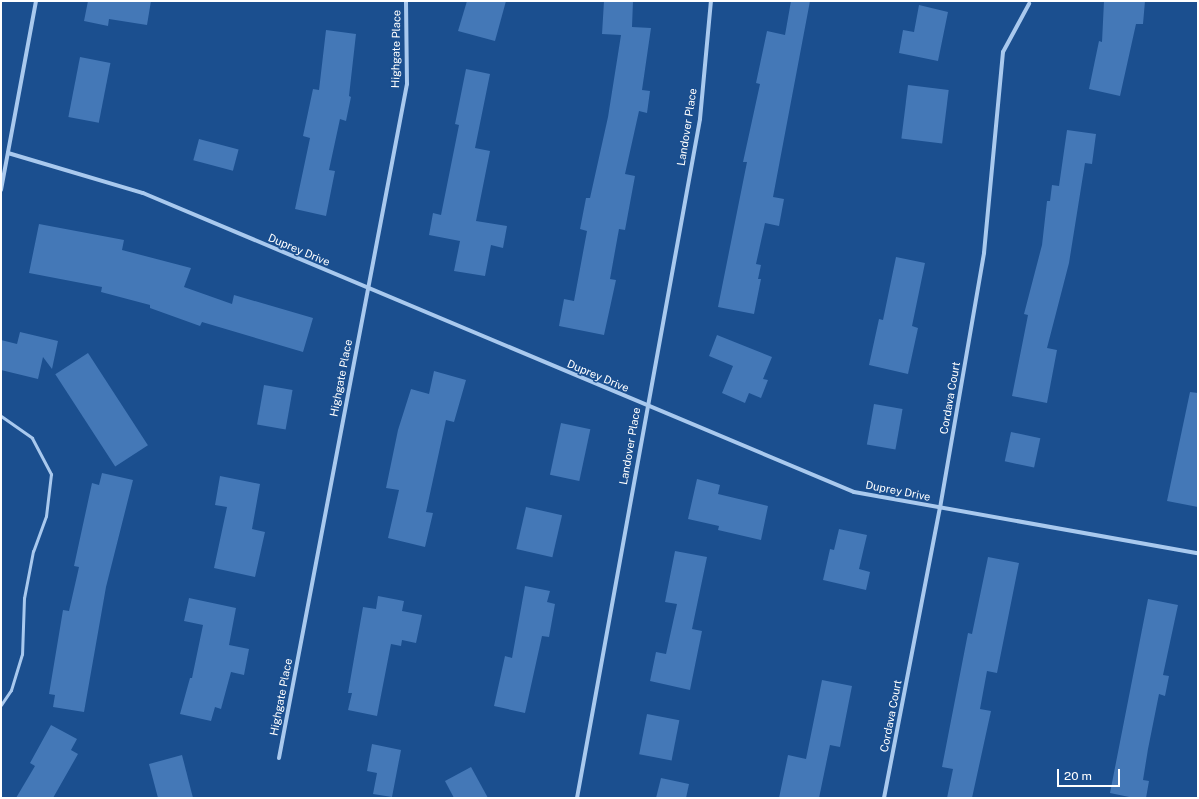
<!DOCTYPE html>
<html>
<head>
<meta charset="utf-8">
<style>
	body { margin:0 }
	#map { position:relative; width:1199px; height:799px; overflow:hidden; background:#1b4f8f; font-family:"Public Sans",sans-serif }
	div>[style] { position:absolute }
	.building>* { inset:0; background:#4478b7; transform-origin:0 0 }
	.lane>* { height:3px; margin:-1.5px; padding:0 1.5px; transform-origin:1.5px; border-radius:1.5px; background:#a9c9ee }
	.street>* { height:4px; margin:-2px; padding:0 2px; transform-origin:2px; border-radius:2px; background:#a9c9ee }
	span { translate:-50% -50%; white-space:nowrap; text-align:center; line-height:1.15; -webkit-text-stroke:3px #1b4f8f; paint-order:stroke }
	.street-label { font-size:11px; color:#fff }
	.frame { position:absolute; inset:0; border:2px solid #fff; pointer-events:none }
	.scale { position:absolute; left:1057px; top:769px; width:63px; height:18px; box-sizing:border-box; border:2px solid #fff; border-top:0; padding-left:5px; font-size:12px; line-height:14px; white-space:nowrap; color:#fff; -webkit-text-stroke:3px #1b4f8f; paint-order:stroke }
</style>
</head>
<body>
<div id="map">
	<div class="building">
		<div style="clip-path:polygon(88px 1px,151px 1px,147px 25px,109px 19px,108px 26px,84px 21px)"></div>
		<div style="clip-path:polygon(467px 1px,506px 1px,495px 41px,458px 31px)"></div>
		<div style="clip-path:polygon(604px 1px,633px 1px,632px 27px,651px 28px,642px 90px,650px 91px,647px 113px,639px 111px,625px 174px,635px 176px,625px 230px,619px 229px,610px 279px,616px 280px,604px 335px,559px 326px,564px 299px,574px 301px,587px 231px,580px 229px,586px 198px,590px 198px,608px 117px,621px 35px,602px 34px)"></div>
		<div style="clip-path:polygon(791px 1px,810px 1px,773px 197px,784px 199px,779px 226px,765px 223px,756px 264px,761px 265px,758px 279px,761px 279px,754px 314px,718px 307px,747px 162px,743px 162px,760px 84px,756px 83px,767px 31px,785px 35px)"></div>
		<div style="clip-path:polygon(1104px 1px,1145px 1px,1143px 24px,1136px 24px,1120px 96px,1089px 89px,1099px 41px,1102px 42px)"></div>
		<div style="clip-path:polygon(919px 5px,948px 12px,938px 61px,899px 53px,903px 30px,914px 32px)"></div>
		<div style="clip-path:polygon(326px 30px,356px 34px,349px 96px,351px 97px,346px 121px,340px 119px,329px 170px,335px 171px,326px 216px,295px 209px,310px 138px,303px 136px,313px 89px,319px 90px)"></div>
		<div style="left:80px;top:57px;width:31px;height:61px;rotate:11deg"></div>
		<div style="clip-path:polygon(466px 69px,490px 74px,475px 148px,490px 151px,476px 221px,507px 226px,503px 248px,491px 245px,485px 276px,454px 271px,460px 241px,429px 235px,433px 213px,441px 215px,459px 125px,455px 124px)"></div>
		<div style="left:908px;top:85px;width:41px;height:54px;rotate:7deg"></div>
		<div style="clip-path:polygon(1067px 130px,1096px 134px,1092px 164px,1085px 163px,1069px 263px,1047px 348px,1057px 350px,1047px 403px,1012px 396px,1028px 315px,1024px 314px,1042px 245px,1047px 201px,1050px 201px,1052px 185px,1059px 186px)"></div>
		<div style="left:199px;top:139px;width:41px;height:22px;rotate:15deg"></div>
		<div style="clip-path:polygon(39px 224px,124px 240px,122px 250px,191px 268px,184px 287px,232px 304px,234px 295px,313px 318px,303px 352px,202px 322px,200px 326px,150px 308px,150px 305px,101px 292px,102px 287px,29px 273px)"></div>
		<div style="clip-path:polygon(896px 257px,925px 263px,912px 326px,918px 328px,908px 374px,869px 365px,879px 319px,883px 320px)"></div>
		<div style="clip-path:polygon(20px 332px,58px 341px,52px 369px,43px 357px,38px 379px,1px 370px,1px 340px,17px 344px)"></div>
		<div style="clip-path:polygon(717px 335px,772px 357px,763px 379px,768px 380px,761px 398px,749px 393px,745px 403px,722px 393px,733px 366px,709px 356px)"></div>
		<div style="left:88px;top:353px;width:110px;height:39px;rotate:57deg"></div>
		<div style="clip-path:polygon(434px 371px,466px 380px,454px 422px,446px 420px,426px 512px,433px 513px,425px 547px,388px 538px,399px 490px,386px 488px,398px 430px,411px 389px,429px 394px)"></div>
		<div style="left:264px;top:385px;width:29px;height:40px;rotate:10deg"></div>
		<div style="clip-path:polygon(1190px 392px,1198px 393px,1198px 507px,1167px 501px)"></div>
		<div style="left:874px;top:404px;width:29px;height:41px;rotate:10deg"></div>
		<div style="left:561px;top:423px;width:30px;height:53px;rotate:12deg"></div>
		<div style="left:1011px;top:432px;width:30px;height:30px;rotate:12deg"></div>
		<div style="clip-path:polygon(102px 473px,133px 480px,106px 587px,84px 712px,53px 707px,55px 695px,49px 694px,63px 610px,69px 611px,79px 567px,74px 566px,92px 483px,99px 485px)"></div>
		<div style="clip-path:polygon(220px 476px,260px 484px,252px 529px,265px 532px,255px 577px,214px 568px,227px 507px,215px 505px)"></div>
		<div style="clip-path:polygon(697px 479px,720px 485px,718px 494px,768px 506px,761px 540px,718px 530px,719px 526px,688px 519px)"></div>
		<div style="left:526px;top:507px;width:37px;height:43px;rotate:13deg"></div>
		<div style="clip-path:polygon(839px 529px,867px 535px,859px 569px,870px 572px,866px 590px,823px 580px,830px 549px,834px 550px)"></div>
		<div style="clip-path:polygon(675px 551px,707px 557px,692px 629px,702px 631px,690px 690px,650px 681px,656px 652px,666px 654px,677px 604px,665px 602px)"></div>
		<div style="clip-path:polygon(988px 557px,1019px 563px,997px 673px,987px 671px,980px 709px,991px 711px,972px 798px,947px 798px,953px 769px,942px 767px,968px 633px,972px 634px)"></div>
		<div style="clip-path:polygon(525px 586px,550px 591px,547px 602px,555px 604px,549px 637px,542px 636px,525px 713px,494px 706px,505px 656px,512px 658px)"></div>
		<div style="clip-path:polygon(378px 596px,404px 601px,402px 611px,422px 615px,416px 643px,402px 640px,401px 646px,391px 644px,377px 716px,348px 710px,352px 693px,348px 693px,363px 607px,376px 609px)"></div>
		<div style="clip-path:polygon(189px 598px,236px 608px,229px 645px,249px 649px,244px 675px,231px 672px,221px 709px,215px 707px,211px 721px,180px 714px,190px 678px,192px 678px,203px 625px,184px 621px)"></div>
		<div style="clip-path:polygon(1148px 599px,1178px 605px,1163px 675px,1169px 676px,1165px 696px,1159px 694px,1148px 749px,1143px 780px,1149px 781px,1146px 798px,1134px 798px,1110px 793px)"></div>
		<div style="clip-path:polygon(822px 680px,852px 686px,840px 747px,830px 745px,819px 798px,779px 798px,788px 755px,806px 759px)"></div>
		<div style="left:647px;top:714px;width:33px;height:41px;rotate:11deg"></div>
		<div style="clip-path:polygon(51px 725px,77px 739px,71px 750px,78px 754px,53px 798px,16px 798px,35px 766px,30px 763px)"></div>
		<div style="clip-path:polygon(372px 744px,401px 750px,392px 797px,373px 794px,377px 773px,367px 771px)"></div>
		<div style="clip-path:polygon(182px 755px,193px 798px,158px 798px,149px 764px)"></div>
		<div style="clip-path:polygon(471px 767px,488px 798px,454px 798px,445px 781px)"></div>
		<div style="clip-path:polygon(661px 778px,689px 784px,686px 798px,656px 798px)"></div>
	</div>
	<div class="lane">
		<div style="left:1px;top:416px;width:38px;rotate:35deg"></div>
		<div style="left:32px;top:438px;width:41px;rotate:62.2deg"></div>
		<div style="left:51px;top:474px;width:42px;rotate:96.8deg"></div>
		<div style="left:46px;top:516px;width:37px;rotate:110deg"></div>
		<div style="left:33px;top:551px;width:48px;rotate:100.8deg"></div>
		<div style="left:24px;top:598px;width:56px;rotate:92deg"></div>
		<div style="left:22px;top:654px;width:38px;rotate:107deg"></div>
		<div style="left:11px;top:690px;width:18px;rotate:124deg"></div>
	</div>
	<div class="street">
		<div style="left:8px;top:153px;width:141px;rotate:16.5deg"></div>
		<div style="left:143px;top:193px;width:771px;rotate:22.81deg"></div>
		<div style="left:854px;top:492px;width:349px;rotate:10.1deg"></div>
		<div style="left:1px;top:190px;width:192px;rotate:-79.5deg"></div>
		<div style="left:279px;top:758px;width:686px;rotate:-79.25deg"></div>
		<div style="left:407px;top:84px;width:83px;rotate:-90.7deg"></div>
		<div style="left:577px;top:798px;width:690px;rotate:-79.73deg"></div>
		<div style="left:700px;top:119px;width:119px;rotate:-84.7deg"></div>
		<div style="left:884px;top:798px;width:295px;rotate:-79.1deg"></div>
		<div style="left:940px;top:508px;width:259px;rotate:-80.2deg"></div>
		<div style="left:984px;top:253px;width:202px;rotate:-84.6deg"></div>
		<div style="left:1003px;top:52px;width:55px;rotate:-61.6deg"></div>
	</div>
	<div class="street-label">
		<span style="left:396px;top:49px;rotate:-89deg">Highgate Place</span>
		<span style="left:687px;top:127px;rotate:-81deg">Landover Place</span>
		<span style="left:299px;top:250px;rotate:23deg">Duprey Drive</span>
		<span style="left:598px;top:376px;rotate:23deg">Duprey Drive</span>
		<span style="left:341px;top:378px;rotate:-79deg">Highgate Place</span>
		<span style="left:950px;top:398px;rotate:-80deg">Cordava Court</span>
		<span style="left:630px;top:446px;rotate:-80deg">Landover Place</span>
		<span style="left:898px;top:491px;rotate:11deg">Duprey Drive</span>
		<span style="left:281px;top:697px;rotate:-79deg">Highgate Place</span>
		<span style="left:891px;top:716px;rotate:-79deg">Cordava Court</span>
	</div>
	<div class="frame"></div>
	<div class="scale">20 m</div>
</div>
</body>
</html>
